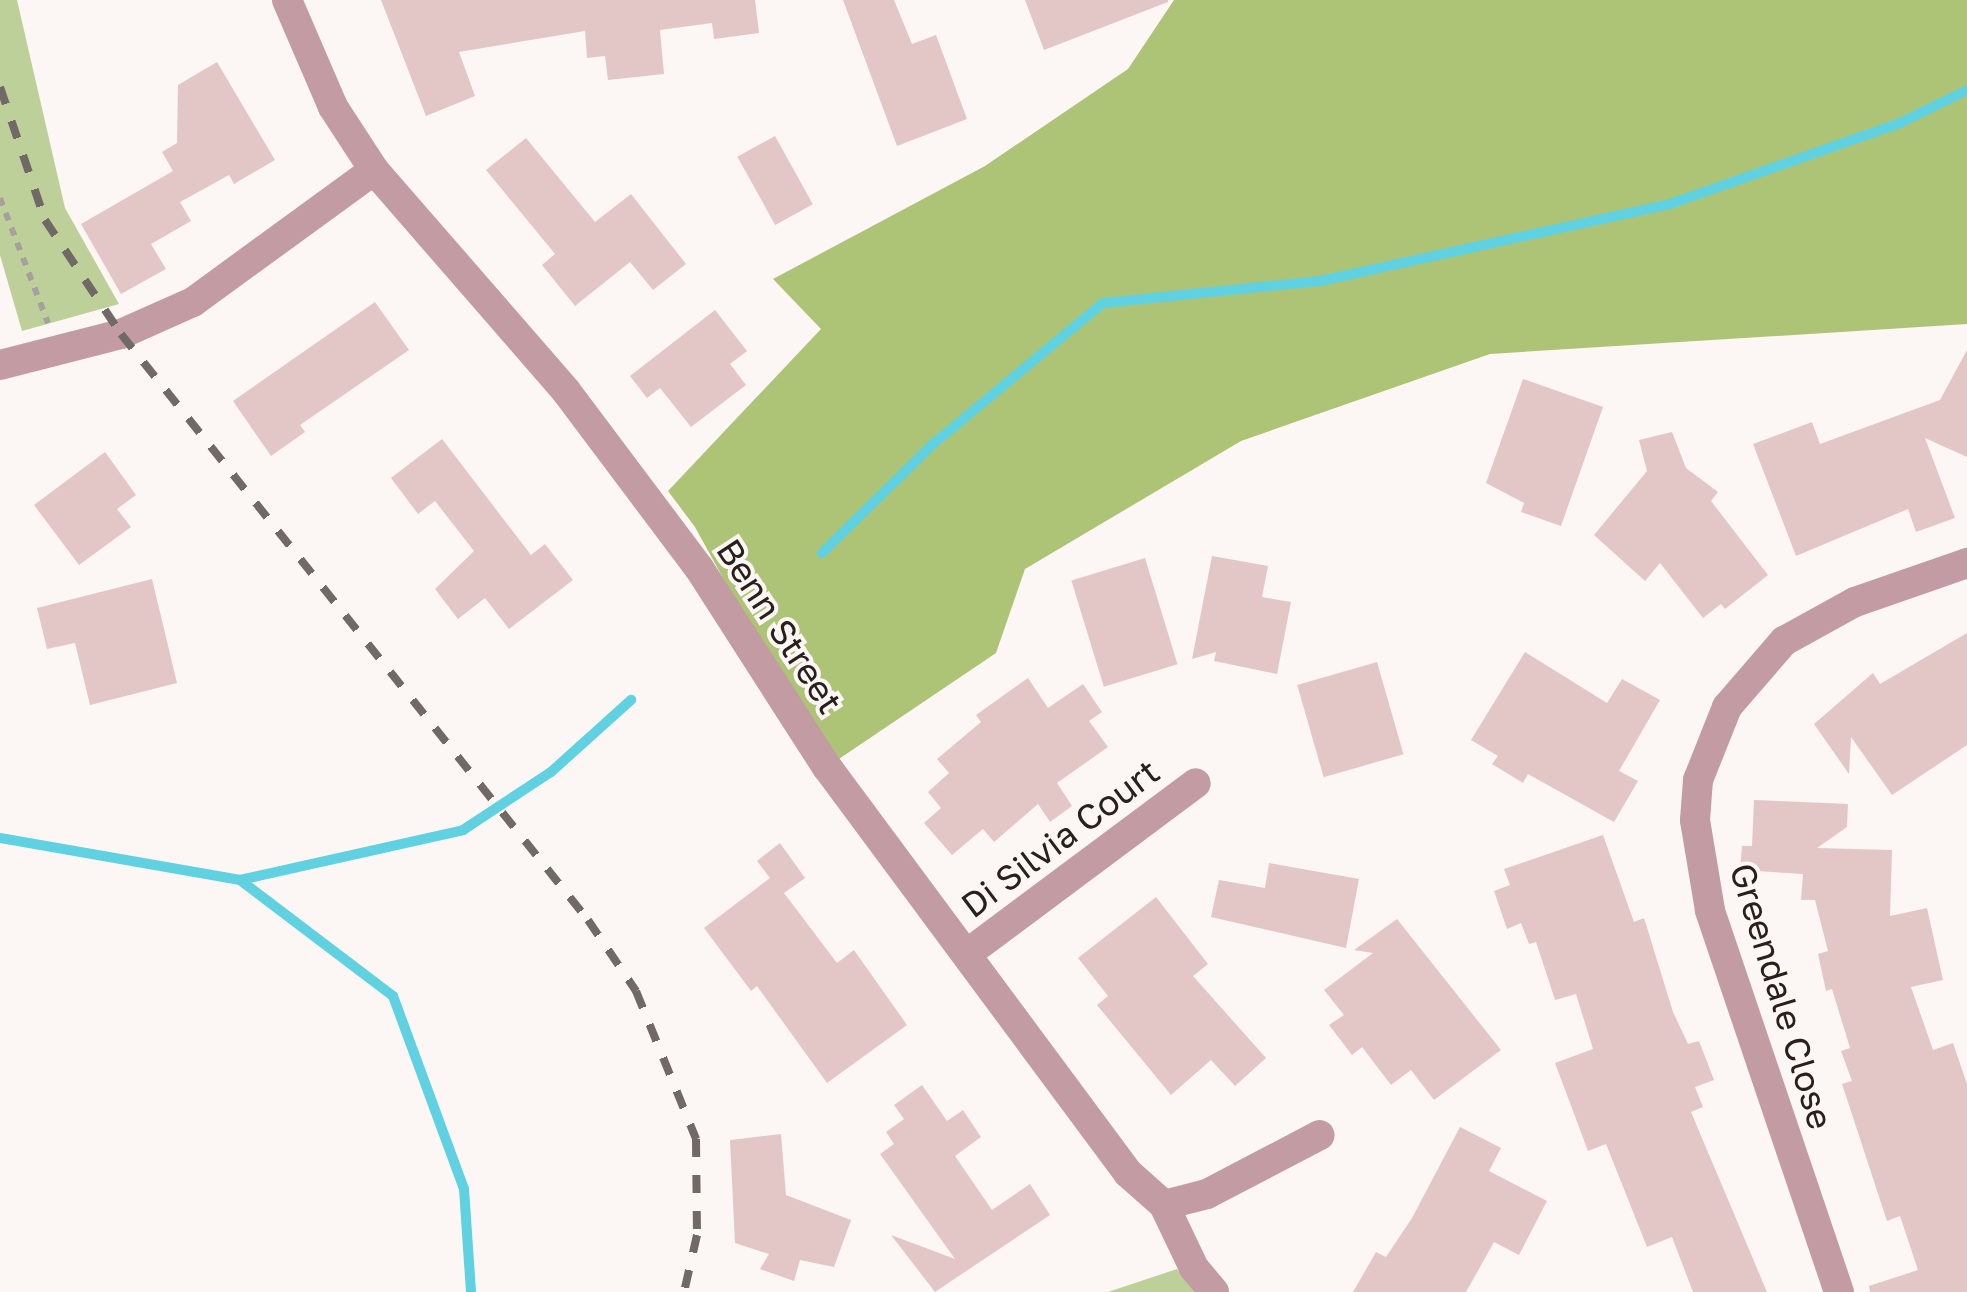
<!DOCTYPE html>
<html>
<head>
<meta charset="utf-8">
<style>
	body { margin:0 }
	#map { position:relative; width:1967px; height:1292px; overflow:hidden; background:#fcf6f4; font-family:"Golos Text",sans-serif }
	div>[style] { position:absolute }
	.green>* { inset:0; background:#bed099 }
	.forest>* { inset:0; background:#adc477 }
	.stream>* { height:10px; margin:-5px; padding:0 5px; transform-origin:5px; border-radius:5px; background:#5fd1e1 }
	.building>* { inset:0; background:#e3c7c6; transform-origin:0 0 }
	.path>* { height:6px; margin-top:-3px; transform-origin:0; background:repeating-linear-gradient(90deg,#a7a09d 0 8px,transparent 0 16px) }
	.street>* { height:30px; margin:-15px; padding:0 15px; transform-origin:15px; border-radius:15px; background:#c39ca3 }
	.rail>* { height:8px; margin-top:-4px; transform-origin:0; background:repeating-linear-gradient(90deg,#716965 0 18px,transparent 0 36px) }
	span { translate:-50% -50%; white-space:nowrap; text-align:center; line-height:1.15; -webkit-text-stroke:8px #fcf6f4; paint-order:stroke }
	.street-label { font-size:35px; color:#29201c }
</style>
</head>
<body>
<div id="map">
	<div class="green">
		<div style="clip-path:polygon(0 0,17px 0,65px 208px,119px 304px,22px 331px,0 255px)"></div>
		<div style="clip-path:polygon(1177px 1269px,1201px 1292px,1108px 1292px)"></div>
	</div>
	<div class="forest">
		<div style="clip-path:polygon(1174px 0,1967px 0,1967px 324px,1490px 354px,1241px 441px,1025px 569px,996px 653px,827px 767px,695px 527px,668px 491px,821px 329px,773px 279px,985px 166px,1128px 69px)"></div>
	</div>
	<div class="stream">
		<div style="left:822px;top:553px;width:156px;rotate:-44.5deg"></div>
		<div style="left:933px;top:444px;width:221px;rotate:-39.7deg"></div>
		<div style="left:1103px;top:303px;width:218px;rotate:-5.8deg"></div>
		<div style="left:1320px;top:281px;width:358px;rotate:-12.4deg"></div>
		<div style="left:1670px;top:204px;width:244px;rotate:-19.4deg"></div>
		<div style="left:1900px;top:123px;width:75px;rotate:-26.2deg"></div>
		<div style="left:0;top:838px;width:244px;rotate:9.9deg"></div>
		<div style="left:240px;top:880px;width:229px;rotate:-12.6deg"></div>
		<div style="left:463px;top:830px;width:105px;rotate:-33.4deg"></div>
		<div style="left:551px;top:772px;width:108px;rotate:-42deg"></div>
		<div style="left:240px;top:880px;width:192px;rotate:37.2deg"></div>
		<div style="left:393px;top:996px;width:206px;rotate:69.8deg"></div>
		<div style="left:464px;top:1189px;width:103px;rotate:86.1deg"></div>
	</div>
	<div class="building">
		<div style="clip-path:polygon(381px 0,755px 0,759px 33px,714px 39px,712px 23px,660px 30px,664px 74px,608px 80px,605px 56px,587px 58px,585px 31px,459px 52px,475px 96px,426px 116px)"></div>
		<div style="clip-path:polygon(843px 0,894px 0,912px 44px,936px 35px,967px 119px,897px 146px)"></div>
		<div style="clip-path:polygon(1025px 0,1168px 0,1168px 2px,1044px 50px)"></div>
		<div style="clip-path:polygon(217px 62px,275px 160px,234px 184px,229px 175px,180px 202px,191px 221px,151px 244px,166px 269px,121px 294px,81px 224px,173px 171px,162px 152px,177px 143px,178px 85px)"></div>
		<div style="left:775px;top:136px;width:78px;height:43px;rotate:61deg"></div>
		<div style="clip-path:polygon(526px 138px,595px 222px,631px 194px,686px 264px,653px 290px,630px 262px,575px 306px,542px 265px,555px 254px,486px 170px)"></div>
		<div style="clip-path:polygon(375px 302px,409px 350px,300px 425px,305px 432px,271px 456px,233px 401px)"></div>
		<div style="clip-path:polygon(715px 310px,747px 351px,730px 364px,746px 385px,691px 427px,660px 388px,647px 398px,630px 376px)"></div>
		<div style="clip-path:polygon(1967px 350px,1967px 457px,1925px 438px,1955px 518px,1916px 532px,1908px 509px,1796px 556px,1753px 444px,1812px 422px,1820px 444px,1940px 400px)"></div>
		<div style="clip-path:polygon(1523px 379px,1603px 407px,1561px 526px,1521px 512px,1524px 503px,1486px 483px)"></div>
		<div style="clip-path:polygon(1672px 432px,1686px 468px,1718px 492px,1711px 501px,1768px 575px,1725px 609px,1721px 604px,1703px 618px,1660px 563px,1645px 581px,1594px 535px,1647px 471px,1639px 440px)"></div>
		<div style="clip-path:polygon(442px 439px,531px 555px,545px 544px,573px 580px,509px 629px,485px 598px,458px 619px,435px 589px,474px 551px,435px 501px,418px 514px,391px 478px)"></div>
		<div style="clip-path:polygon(105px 452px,136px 495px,117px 509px,131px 527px,79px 565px,34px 505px)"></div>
		<div style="clip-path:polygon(1212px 556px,1268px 566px,1262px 597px,1291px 602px,1277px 674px,1214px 661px,1216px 652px,1192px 659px)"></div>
		<div style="left:1145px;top:558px;width:111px;height:77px;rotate:73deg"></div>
		<div style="clip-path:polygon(152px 579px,177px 683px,90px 705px,75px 643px,47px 649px,37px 608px)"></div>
		<div style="clip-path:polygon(1967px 633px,1967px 745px,1892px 795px,1851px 737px,1849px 774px,1814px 724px,1873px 673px,1880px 684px)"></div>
		<div style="clip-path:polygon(1525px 652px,1607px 703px,1622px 679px,1660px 700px,1619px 771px,1638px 781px,1614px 822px,1528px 774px,1523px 783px,1492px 764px,1498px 756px,1471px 740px)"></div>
		<div style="left:1377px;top:662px;width:96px;height:83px;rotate:74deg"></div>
		<div style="clip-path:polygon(1028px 678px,1048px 708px,1083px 684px,1102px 712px,1089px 721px,1108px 747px,1057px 783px,1072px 806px,1050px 822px,1038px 804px,994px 842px,983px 829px,952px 855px,924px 823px,941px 808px,928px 792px,949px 773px,937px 759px,981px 722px,976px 715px)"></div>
		<div style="clip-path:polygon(1754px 800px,1848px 804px,1847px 827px,1817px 848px,1892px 850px,1890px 916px,1927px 908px,1943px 980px,1911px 987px,1933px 1050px,1953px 1043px,1967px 1084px,1967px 1292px,1870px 1292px,1869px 1286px,1918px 1270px,1900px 1216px,1887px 1221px,1842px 1084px,1852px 1081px,1841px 1051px,1850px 1048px,1832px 989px,1826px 991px,1818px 954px,1828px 951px,1815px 900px,1801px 900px,1803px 874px,1740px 870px,1742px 846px,1752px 846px)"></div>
		<div style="clip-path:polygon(1603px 835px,1634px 922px,1644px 918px,1673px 1012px,1688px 1044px,1699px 1041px,1714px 1080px,1695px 1087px,1703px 1107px,1691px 1112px,1767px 1292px,1693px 1292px,1672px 1237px,1647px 1247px,1606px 1144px,1588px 1151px,1555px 1063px,1593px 1049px,1576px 994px,1555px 1000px,1536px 942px,1529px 944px,1521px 923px,1507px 929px,1494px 891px,1510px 885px,1504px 869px)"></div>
		<div style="clip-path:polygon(780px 843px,805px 878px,784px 893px,837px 963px,854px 950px,907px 1025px,827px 1083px,757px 986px,751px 991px,704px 928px,770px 878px,757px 861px)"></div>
		<div style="clip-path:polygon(1269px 863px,1359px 879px,1346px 948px,1211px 917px,1219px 880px,1265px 888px)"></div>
		<div style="clip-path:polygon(1156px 897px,1208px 964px,1193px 976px,1266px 1058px,1235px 1086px,1211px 1060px,1171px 1095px,1097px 1005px,1108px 996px,1078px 958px)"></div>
		<div style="clip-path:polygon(1397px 919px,1501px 1050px,1434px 1100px,1411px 1070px,1391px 1085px,1362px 1047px,1352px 1055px,1329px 1025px,1344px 1015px,1324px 990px,1373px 953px,1354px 950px)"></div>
		<div style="clip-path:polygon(922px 1085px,947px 1121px,963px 1110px,981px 1137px,955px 1156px,992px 1210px,1030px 1184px,1050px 1215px,935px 1292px,891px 1235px,955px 1259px,880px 1154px,894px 1144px,886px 1132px,904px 1119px,894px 1105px)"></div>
		<div style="clip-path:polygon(1460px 1127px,1501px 1148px,1489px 1171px,1547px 1201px,1519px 1255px,1494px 1242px,1466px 1292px,1353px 1292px,1376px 1252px,1386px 1257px,1412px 1218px)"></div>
		<div style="clip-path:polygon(781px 1134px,786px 1195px,851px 1220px,834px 1267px,800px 1260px,794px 1281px,760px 1269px,769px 1254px,735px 1243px,730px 1140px)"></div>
	</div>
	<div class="path">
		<div style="left:0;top:198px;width:134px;rotate:69deg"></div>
	</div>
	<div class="street">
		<div style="left:287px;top:0;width:116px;rotate:66.7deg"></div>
		<div style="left:333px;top:107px;width:75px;rotate:56.9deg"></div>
		<div style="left:374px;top:170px;width:293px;rotate:49deg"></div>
		<div style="left:566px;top:391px;width:221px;rotate:53.1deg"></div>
		<div style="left:699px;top:568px;width:237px;rotate:57.3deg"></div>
		<div style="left:827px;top:767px;width:505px;rotate:53.45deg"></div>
		<div style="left:1128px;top:1173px;width:48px;rotate:41.6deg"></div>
		<div style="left:1164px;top:1205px;width:70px;rotate:64.5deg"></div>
		<div style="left:1194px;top:1268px;width:31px;rotate:50deg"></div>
		<div style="left:0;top:365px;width:125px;rotate:-14.4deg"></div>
		<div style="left:121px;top:334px;width:79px;rotate:-24deg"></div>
		<div style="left:193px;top:302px;width:224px;rotate:-36.1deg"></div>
		<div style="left:968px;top:953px;width:284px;rotate:-36.7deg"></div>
		<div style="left:1164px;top:1205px;width:44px;rotate:-14.3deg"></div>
		<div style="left:1207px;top:1194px;width:127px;rotate:-27.6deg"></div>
		<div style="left:1839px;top:1292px;width:403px;rotate:-108.7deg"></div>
		<div style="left:1710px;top:910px;width:91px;rotate:-99.5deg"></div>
		<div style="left:1695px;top:820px;width:40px;rotate:-85.7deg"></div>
		<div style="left:1698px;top:780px;width:79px;rotate:-68.3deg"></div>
		<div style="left:1727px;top:707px;width:87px;rotate:-49.2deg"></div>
		<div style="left:1784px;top:641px;width:81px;rotate:-28.8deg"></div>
		<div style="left:1855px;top:602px;width:119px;rotate:-19.2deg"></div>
	</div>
	<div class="rail">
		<div style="left:0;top:87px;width:140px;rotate:71.3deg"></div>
		<div style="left:45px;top:220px;width:137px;rotate:56.3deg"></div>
		<div style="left:121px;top:334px;width:749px;rotate:51.45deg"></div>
		<div style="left:588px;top:920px;width:86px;rotate:55.9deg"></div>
		<div style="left:636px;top:991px;width:160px;rotate:67.9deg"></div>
		<div style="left:696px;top:1139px;width:96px;rotate:89.4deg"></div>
		<div style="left:697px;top:1235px;width:58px;rotate:102.8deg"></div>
	</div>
	<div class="street-label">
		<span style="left:780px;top:626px;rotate:57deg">Benn Street</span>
		<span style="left:1060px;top:838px;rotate:-37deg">Di Silvia Court</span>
		<span style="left:1782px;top:996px;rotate:73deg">Greendale Close</span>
	</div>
</div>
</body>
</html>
